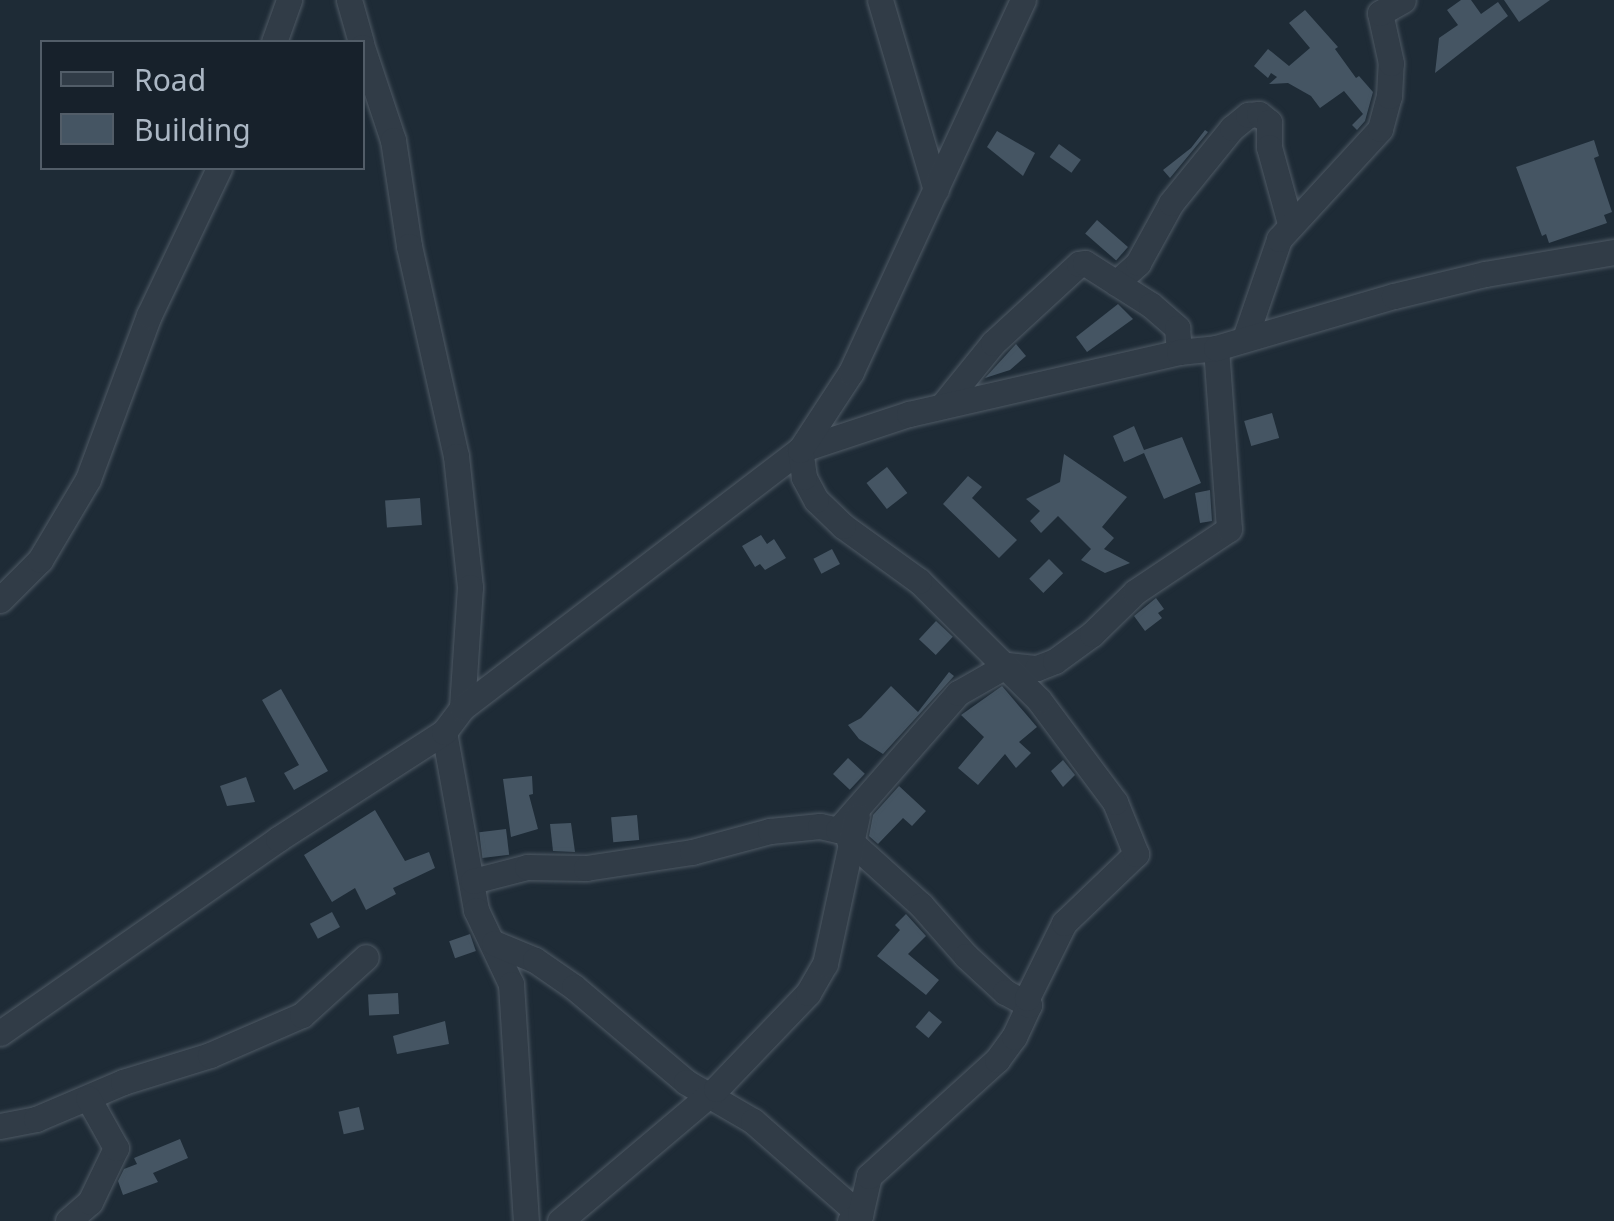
<!DOCTYPE html>
<html>
<head>
<meta charset="utf-8">
<style>
	body { margin:0 }
	#map { position:relative; width:1614px; height:1221px; overflow:hidden; background:#1e2b36; font-family:"Noto Sans",sans-serif }
	div>[style] { position:absolute }
	.building>* { inset:0; background:#455563; transform-origin:0 0 }
	.roads { filter:drop-shadow(0 0 2px #4f5a65) drop-shadow(0 0 2px #4f5a65) }
	.minor>* { height:25px; margin:-12.5px; padding:0 12.5px; transform-origin:12.5px; border-radius:12.5px; background:#313c47 }
	span { translate:-50% -50%; white-space:nowrap; text-align:center; line-height:1.15; -webkit-text-stroke:9px #17212b; paint-order:stroke }
	.legend { position:absolute; left:40px; top:40px; width:325px; height:130px; box-sizing:border-box; background:#17212b; border:2px solid #525d68; margin:0; padding:12px 18px; list-style:none; font-size:30px; color:#abb7c4 }
	.legend li { display:flex; align-items:center; gap:20px; height:50px }
	.legend b { width:50px; border:2px solid #525d68 }
</style>
</head>
<body>
<div id="map">
	<div class="building">
		<div style="clip-path:polygon(1461px 0,1471px 0,1481px 14px,1498px 2px,1508px 16px,1435px 73px,1439px 38px,1458px 25px,1447px 10px)"></div>
		<div style="clip-path:polygon(1504px 0,1550px 0,1519px 22px)"></div>
		<div style="clip-path:polygon(1305px 10px,1338px 47px,1335px 49px,1356px 78px,1359px 76px,1373px 92px,1365px 121px,1357px 130px,1352px 125px,1363px 114px,1344px 91px,1320px 108px,1311px 96px,1288px 83px,1269px 84px,1277px 77px,1271px 73px,1268px 78px,1254px 66px,1268px 49px,1289px 66px,1310px 48px,1289px 23px)"></div>
		<div style="clip-path:polygon(1205px 130px,1208px 132px,1170px 178px,1163px 170px,1191px 148px)"></div>
		<div style="clip-path:polygon(997px 131px,1035px 153px,1023px 176px,987px 147px)"></div>
		<div style="clip-path:polygon(1594px 140px,1599px 156px,1594px 158px,1612px 212px,1604px 215px,1607px 223px,1549px 243px,1546px 234px,1542px 236px,1516px 167px)"></div>
		<div style="left:1059px;top:144px;width:27px;height:16px;rotate:36deg"></div>
		<div style="left:1097px;top:220px;width:41px;height:18px;rotate:41deg"></div>
		<div style="clip-path:polygon(1118px 304px,1133px 319px,1087px 352px,1076px 337px)"></div>
		<div style="clip-path:polygon(1016px 344px,1026px 356px,1010px 370px,985px 378px)"></div>
		<div style="left:1272px;top:413px;width:26px;height:29px;rotate:74deg"></div>
		<div style="clip-path:polygon(1134px 426px,1144px 450px,1182px 437px,1201px 483px,1164px 499px,1144px 453px,1124px 462px,1113px 436px)"></div>
		<div style="clip-path:polygon(1064px 454px,1127px 497px,1102px 527px,1114px 538px,1104px 549px,1130px 563px,1105px 573px,1081px 560px,1091px 549px,1058px 516px,1041px 533px,1030px 521px,1040px 511px,1026px 499px,1060px 482px)"></div>
		<div style="left:887px;top:467px;width:33px;height:26px;rotate:52deg"></div>
		<div style="clip-path:polygon(968px 476px,982px 487px,972px 498px,1017px 540px,999px 558px,943px 504px)"></div>
		<div style="clip-path:polygon(1210px 490px,1212px 521px,1200px 523px,1195px 493px)"></div>
		<div style="left:420px;top:498px;width:27px;height:35px;rotate:86deg"></div>
		<div style="clip-path:polygon(761px 535px,767px 544px,774px 539px,786px 558px,765px 570px,760px 564px,755px 567px,742px 546px)"></div>
		<div style="left:832px;top:549px;width:17px;height:21px;rotate:62deg"></div>
		<div style="left:1049px;top:559px;width:20px;height:28px;rotate:45deg"></div>
		<div style="clip-path:polygon(1156px 598px,1164px 609px,1158px 613px,1162px 618px,1145px 631px,1134px 616px)"></div>
		<div style="left:936px;top:621px;width:23px;height:25px;rotate:43deg"></div>
		<div style="clip-path:polygon(949px 672px,954px 676px,883px 754px,859px 739px,848px 725px,861px 718px,891px 686px,918px 712px)"></div>
		<div style="clip-path:polygon(1002px 686px,1037px 727px,1019px 742px,1031px 753px,1016px 768px,1005px 754px,978px 785px,958px 768px,984px 737px,961px 715px)"></div>
		<div style="clip-path:polygon(281px 689px,328px 771px,294px 790px,284px 773px,299px 765px,262px 700px)"></div>
		<div style="left:848px;top:758px;width:23px;height:22px;rotate:43deg"></div>
		<div style="clip-path:polygon(1063px 760px,1075px 775px,1063px 787px,1051px 771px)"></div>
		<div style="clip-path:polygon(532px 776px,533px 794px,529px 795px,538px 829px,511px 837px,503px 779px)"></div>
		<div style="clip-path:polygon(246px 777px,255px 802px,227px 806px,220px 786px)"></div>
		<div style="clip-path:polygon(899px 786px,926px 811px,912px 826px,903px 818px,878px 844px,869px 836px,873px 815px)"></div>
		<div style="clip-path:polygon(375px 810px,405px 861px,429px 852px,435px 868px,393px 888px,396px 894px,366px 910px,355px 888px,332px 902px,304px 855px)"></div>
		<div style="left:637px;top:815px;width:25px;height:26px;rotate:85deg"></div>
		<div style="clip-path:polygon(571px 823px,575px 852px,553px 851px,550px 824px)"></div>
		<div style="left:506px;top:829px;width:26px;height:27px;rotate:83deg"></div>
		<div style="left:332px;top:912px;width:17px;height:25px;rotate:62deg"></div>
		<div style="clip-path:polygon(906px 914px,926px 936px,908px 954px,939px 980px,926px 995px,877px 956px,900px 930px,895px 925px)"></div>
		<div style="left:470px;top:934px;width:18px;height:22px;rotate:71deg"></div>
		<div style="left:398px;top:993px;width:21px;height:30px;rotate:87deg"></div>
		<div style="left:929px;top:1011px;width:17px;height:21px;rotate:40deg"></div>
		<div style="clip-path:polygon(445px 1021px,449px 1044px,397px 1054px,393px 1036px)"></div>
		<div style="left:359px;top:1107px;width:23px;height:21px;rotate:77deg"></div>
		<div style="clip-path:polygon(180px 1139px,188px 1158px,153px 1173px,158px 1182px,123px 1195px,118px 1181px,124px 1169px,137px 1164px,134px 1158px)"></div>
	</div>
	<div class="roads">
		<div class="minor">
			<div style="left:349px;top:0;width:44px;rotate:74.1deg"></div>
			<div style="left:880px;top:0;width:198px;rotate:73.6deg"></div>
			<div style="left:274px;top:42px;width:45px;rotate:-70.3deg"></div>
			<div style="left:362px;top:47px;width:98px;rotate:71.6deg"></div>
			<div style="left:393px;top:140px;width:107px;rotate:81.4deg"></div>
			<div style="left:409px;top:246px;width:215px;rotate:77.4deg"></div>
			<div style="left:456px;top:456px;width:132px;rotate:83.9deg"></div>
			<div style="left:470px;top:587px;width:121px;rotate:93.8deg"></div>
			<div style="left:1116px;top:283px;width:30px;rotate:-42deg"></div>
			<div style="left:1138px;top:263px;width:68px;rotate:-61.2deg"></div>
			<div style="left:1171px;top:203px;width:97px;rotate:-50.9deg"></div>
			<div style="left:1232px;top:128px;width:21px;rotate:-39deg"></div>
			<div style="left:1248px;top:115px;width:11px;rotate:-5deg"></div>
			<div style="left:1259px;top:114px;width:13px;rotate:39deg"></div>
			<div style="left:1269px;top:122px;width:25px;rotate:90deg"></div>
			<div style="left:1269px;top:147px;width:79px;rotate:74.6deg"></div>
			<div style="left:1245px;top:338px;width:105px;rotate:-71deg"></div>
			<div style="left:1279px;top:239px;width:149px;rotate:-47.4deg"></div>
			<div style="left:1380px;top:129px;width:34px;rotate:-75deg"></div>
			<div style="left:1389px;top:96px;width:33px;rotate:-87deg"></div>
			<div style="left:1391px;top:63px;width:51px;rotate:-102.4deg"></div>
			<div style="left:1380px;top:13px;width:26px;rotate:-29deg"></div>
			<div style="left:942px;top:406px;width:81px;rotate:-51deg"></div>
			<div style="left:993px;top:343px;width:117px;rotate:-42.6deg"></div>
			<div style="left:1079px;top:264px;width:6px;rotate:-9deg"></div>
			<div style="left:1085px;top:263px;width:78px;rotate:32.5deg"></div>
			<div style="left:1151px;top:305px;width:35px;rotate:41deg"></div>
			<div style="left:1177px;top:328px;width:24px;rotate:85deg"></div>
			<div style="left:0;top:600px;width:57px;rotate:-45deg"></div>
			<div style="left:40px;top:560px;width:94px;rotate:-59.3deg"></div>
			<div style="left:88px;top:479px;width:175px;rotate:-69.6deg"></div>
			<div style="left:149px;top:315px;width:163px;rotate:-64.5deg"></div>
			<div style="left:444px;top:732px;width:181px;rotate:79.8deg"></div>
			<div style="left:476px;top:910px;width:82px;rotate:64.7deg"></div>
			<div style="left:511px;top:984px;width:237px;rotate:86.4deg"></div>
			<div style="left:849px;top:840px;width:97px;rotate:42.1deg"></div>
			<div style="left:921px;top:905px;width:68px;rotate:48.6deg"></div>
			<div style="left:966px;top:956px;width:53px;rotate:42.7deg"></div>
			<div style="left:1005px;top:992px;width:27px;rotate:28deg"></div>
			<div style="left:473px;top:881px;width:56px;rotate:-14.5deg"></div>
			<div style="left:527px;top:867px;width:59px;rotate:1deg"></div>
			<div style="left:586px;top:868px;width:107px;rotate:-8.6deg"></div>
			<div style="left:692px;top:852px;width:81px;rotate:-15.1deg"></div>
			<div style="left:770px;top:831px;width:50px;rotate:-5.7deg"></div>
			<div style="left:820px;top:826px;width:18px;rotate:13deg"></div>
			<div style="left:838px;top:830px;width:182px;rotate:-48.8deg"></div>
			<div style="left:958px;top:693px;width:56px;rotate:-29.7deg"></div>
			<div style="left:1007px;top:665px;width:30px;rotate:6deg"></div>
			<div style="left:1037px;top:668px;width:19px;rotate:-21deg"></div>
			<div style="left:1055px;top:661px;width:46px;rotate:-36.1deg"></div>
			<div style="left:1092px;top:634px;width:60px;rotate:-44.3deg"></div>
			<div style="left:1135px;top:592px;width:113px;rotate:-33.8deg"></div>
			<div style="left:1229px;top:529px;width:181px;rotate:-94.1deg"></div>
			<div style="left:494px;top:943px;width:44px;rotate:22.5deg"></div>
			<div style="left:535px;top:960px;width:47px;rotate:34.7deg"></div>
			<div style="left:574px;top:987px;width:147px;rotate:40.3deg"></div>
			<div style="left:686px;top:1082px;width:78px;rotate:30.2deg"></div>
			<div style="left:753px;top:1121px;width:142px;rotate:41.3deg"></div>
			<div style="left:0;top:1033px;width:339px;rotate:-34.9deg"></div>
			<div style="left:278px;top:839px;width:197px;rotate:-32.8deg"></div>
			<div style="left:444px;top:732px;width:30px;rotate:-53deg"></div>
			<div style="left:462px;top:708px;width:425px;rotate:-37.4deg"></div>
			<div style="left:800px;top:450px;width:115px;rotate:-18.3deg"></div>
			<div style="left:909px;top:414px;width:277px;rotate:-12.9deg"></div>
			<div style="left:1179px;top:352px;width:37px;rotate:-6deg"></div>
			<div style="left:1216px;top:348px;width:185px;rotate:-16.3deg"></div>
			<div style="left:1394px;top:296px;width:94px;rotate:-13.6deg"></div>
			<div style="left:1485px;top:274px;width:131px;rotate:-9.7deg"></div>
			<div style="left:0;top:1126px;width:37px;rotate:-11deg"></div>
			<div style="left:36px;top:1119px;width:95px;rotate:-23deg"></div>
			<div style="left:123px;top:1082px;width:91px;rotate:-17.2deg"></div>
			<div style="left:210px;top:1055px;width:100px;rotate:-23.5deg"></div>
			<div style="left:302px;top:1015px;width:86px;rotate:-42.2deg"></div>
			<div style="left:68px;top:1221px;width:29px;rotate:-41deg"></div>
			<div style="left:90px;top:1202px;width:60px;rotate:-64.3deg"></div>
			<div style="left:116px;top:1148px;width:57px;rotate:-119.2deg"></div>
			<div style="left:560px;top:1221px;width:204px;rotate:-40.2deg"></div>
			<div style="left:716px;top:1089px;width:133px;rotate:-46.2deg"></div>
			<div style="left:808px;top:993px;width:34px;rotate:-60deg"></div>
			<div style="left:825px;top:964px;width:151px;rotate:-77.8deg"></div>
			<div style="left:850px;top:1221px;width:12px;rotate:-31deg"></div>
			<div style="left:860px;top:1215px;width:40px;rotate:-77deg"></div>
			<div style="left:869px;top:1176px;width:173px;rotate:-42.2deg"></div>
			<div style="left:997px;top:1060px;width:29px;rotate:-54deg"></div>
			<div style="left:1014px;top:1037px;width:35px;rotate:-65deg"></div>
			<div style="left:1029px;top:1005px;width:7px;rotate:-106deg"></div>
			<div style="left:1027px;top:998px;width:84px;rotate:-63.7deg"></div>
			<div style="left:1064px;top:923px;width:100px;rotate:-43.8deg"></div>
			<div style="left:1136px;top:854px;width:56px;rotate:-112deg"></div>
			<div style="left:1115px;top:802px;width:127px;rotate:-126.7deg"></div>
			<div style="left:1039px;top:700px;width:169px;rotate:-135.2deg"></div>
			<div style="left:919px;top:581px;width:94px;rotate:-144.1deg"></div>
			<div style="left:843px;top:526px;width:37px;rotate:-136deg"></div>
			<div style="left:816px;top:500px;width:26px;rotate:-118deg"></div>
			<div style="left:804px;top:477px;width:27px;rotate:-98deg"></div>
			<div style="left:800px;top:450px;width:93px;rotate:-56.8deg"></div>
			<div style="left:851px;top:372px;width:410px;rotate:-65.2deg"></div>
		</div>
	</div>
	<ul class="legend">
	<li><b style="height:12px;background:#313c47"></b>Road</li>
	<li><b style="height:28px;background:#455563"></b>Building</li>
	</ul>
</div>
</body>
</html>
